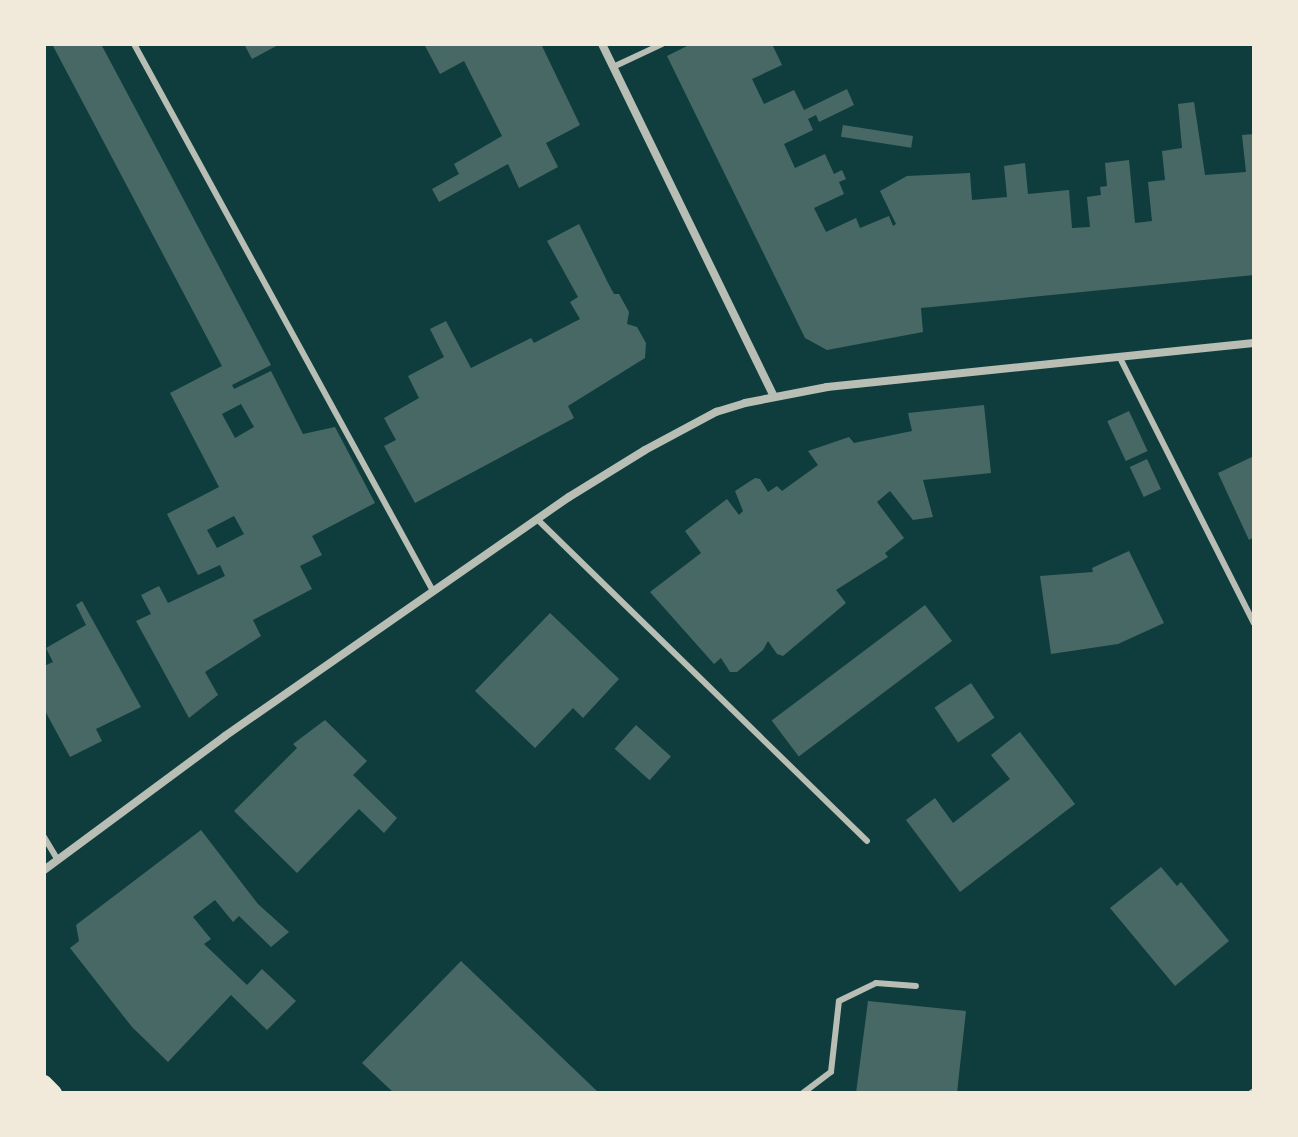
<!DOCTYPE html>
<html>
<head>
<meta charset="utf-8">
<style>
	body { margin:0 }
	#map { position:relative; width:1298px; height:1137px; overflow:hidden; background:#0f3d3e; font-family:"IBM Plex Serif",serif }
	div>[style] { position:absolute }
	.building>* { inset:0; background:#486865; transform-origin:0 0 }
	.service>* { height:6px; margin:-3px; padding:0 3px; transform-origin:3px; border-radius:3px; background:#b8beb3 }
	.minor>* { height:8px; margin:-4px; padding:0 4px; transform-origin:4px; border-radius:4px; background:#b8beb3 }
	.secondary>* { height:16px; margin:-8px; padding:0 8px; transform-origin:8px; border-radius:8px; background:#f1e9da }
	span { translate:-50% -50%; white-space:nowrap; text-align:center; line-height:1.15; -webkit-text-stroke:8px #f1e9da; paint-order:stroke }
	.frame { position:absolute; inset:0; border:46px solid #f1e9da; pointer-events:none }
</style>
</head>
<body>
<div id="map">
	<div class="building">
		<div style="clip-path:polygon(evenodd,52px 44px,101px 44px,167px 168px,271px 365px,232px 385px,234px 389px,271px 371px,303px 434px,335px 427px,375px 503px,312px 536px,322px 555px,300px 566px,312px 589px,253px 620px,261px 636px,205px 672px,218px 695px,189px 718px,136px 621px,151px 614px,141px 595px,159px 586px,168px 603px,225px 576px,220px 565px,198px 575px,167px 514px,219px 487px,170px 393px,222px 366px,52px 44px,241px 404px,254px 427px,235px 438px,222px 414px,241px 404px,52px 44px,234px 516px,244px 534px,217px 548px,207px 530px,234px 516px)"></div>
		<div style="clip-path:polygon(244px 44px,280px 44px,252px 59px)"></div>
		<div style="clip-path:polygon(424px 44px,541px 44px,580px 125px,546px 143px,558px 167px,519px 188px,508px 164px,439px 202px,432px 189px,459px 174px,454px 164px,502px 136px,464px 61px,440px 74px)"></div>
		<div style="clip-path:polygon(691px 44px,772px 44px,782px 65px,752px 79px,764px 104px,794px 90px,804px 110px,847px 89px,854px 105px,819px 122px,816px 115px,808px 119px,813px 130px,784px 144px,795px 168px,825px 154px,834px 174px,842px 170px,846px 179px,839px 182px,844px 194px,814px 208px,826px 232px,856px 218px,860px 228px,889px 216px,893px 226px,896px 224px,880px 191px,907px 176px,970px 173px,972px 200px,1007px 197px,1004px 166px,1025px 163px,1028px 194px,1069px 190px,1072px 228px,1090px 227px,1087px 197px,1101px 195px,1100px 187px,1107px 186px,1105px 163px,1129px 160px,1135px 223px,1152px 221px,1148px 182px,1165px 180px,1162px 151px,1182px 148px,1178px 104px,1194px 102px,1205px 175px,1246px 172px,1242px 135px,1254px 134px,1254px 275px,921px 308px,923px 332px,827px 350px,805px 338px,667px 56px)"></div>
		<div style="left:913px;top:136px;width:12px;height:71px;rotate:99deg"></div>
		<div style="clip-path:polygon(579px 224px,608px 283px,614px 294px,619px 294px,629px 312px,627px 324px,637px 327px,646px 343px,645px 358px,568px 406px,574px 418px,415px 503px,384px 446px,396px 440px,384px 418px,419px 398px,408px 376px,444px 357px,430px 329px,446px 321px,471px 368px,531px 338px,534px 343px,580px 319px,570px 302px,578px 297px,547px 241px)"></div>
		<div style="clip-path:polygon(984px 405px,991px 473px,923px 480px,933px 517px,913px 520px,890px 491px,877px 502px,904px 538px,885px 553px,888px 557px,836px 590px,846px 603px,783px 656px,777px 654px,768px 641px,763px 650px,737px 672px,730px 672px,721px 658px,714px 664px,650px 592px,701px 553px,685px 531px,727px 499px,739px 515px,743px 511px,735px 491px,755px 478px,760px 479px,768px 492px,777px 486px,782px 491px,818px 465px,808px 451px,849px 437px,854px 443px,912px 431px,908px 413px)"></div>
		<div style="left:1129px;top:411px;width:44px;height:24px;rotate:65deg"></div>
		<div style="clip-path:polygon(1254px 456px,1254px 537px,1249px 540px,1218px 473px)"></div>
		<div style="left:1147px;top:459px;width:33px;height:19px;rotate:65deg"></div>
		<div style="clip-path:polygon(1129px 551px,1164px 623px,1118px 644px,1051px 654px,1040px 576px,1093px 572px,1092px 568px)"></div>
		<div style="clip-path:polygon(82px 601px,141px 707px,96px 729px,102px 741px,70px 757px,44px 709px,44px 666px,53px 662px,46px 648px,86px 625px,76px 605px)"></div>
		<div style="left:925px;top:605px;width:45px;height:192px;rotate:53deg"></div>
		<div style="clip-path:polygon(550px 613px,619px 679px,583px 718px,573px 708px,535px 748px,475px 691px)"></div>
		<div style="left:971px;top:683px;width:42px;height:44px;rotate:56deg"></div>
		<div style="clip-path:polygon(325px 720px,367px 761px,353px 775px,397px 818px,384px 833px,359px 809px,297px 873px,234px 811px,297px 748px,293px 744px)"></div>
		<div style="left:636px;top:725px;width:47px;height:32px;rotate:42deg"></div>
		<div style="clip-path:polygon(1020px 732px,1075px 804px,960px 892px,906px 820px,935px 798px,953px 823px,1010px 779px,991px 755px)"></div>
		<div style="clip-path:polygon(201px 830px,258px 904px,289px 932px,271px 947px,239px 916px,233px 922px,215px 900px,193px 917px,211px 939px,204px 944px,247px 985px,262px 969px,296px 1001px,267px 1030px,231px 995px,168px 1062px,132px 1027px,70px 948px,79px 941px,76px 925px)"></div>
		<div style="clip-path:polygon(1161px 867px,1177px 886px,1181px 882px,1229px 941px,1175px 986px,1110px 908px)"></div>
		<div style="clip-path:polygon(461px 961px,599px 1093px,394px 1093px,362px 1063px)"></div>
		<div style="clip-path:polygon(868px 1001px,966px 1011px,957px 1093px,856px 1093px)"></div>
	</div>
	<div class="service">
		<div style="left:134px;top:44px;width:623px;rotate:61.34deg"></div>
		<div style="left:613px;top:67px;width:54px;rotate:-25.1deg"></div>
		<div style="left:1120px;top:358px;width:297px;rotate:63.2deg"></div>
		<div style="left:537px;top:519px;width:461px;rotate:44.3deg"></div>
		<div style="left:44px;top:837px;width:27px;rotate:59deg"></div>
		<div style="left:803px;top:1093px;width:35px;rotate:-37deg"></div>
		<div style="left:831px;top:1072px;width:71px;rotate:-83.6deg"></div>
		<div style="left:839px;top:1001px;width:41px;rotate:-25.9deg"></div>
		<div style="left:876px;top:983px;width:40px;rotate:4.3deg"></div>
		<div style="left:1251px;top:1093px;width:4px;rotate:-34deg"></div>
	</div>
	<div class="minor">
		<div style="left:602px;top:44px;width:392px;rotate:64deg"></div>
		<div style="left:44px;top:870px;width:225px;rotate:-36.5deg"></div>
		<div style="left:225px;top:736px;width:419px;rotate:-34.8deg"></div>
		<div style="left:569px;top:497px;width:89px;rotate:-31.7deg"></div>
		<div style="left:645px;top:450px;width:81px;rotate:-28.2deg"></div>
		<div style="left:716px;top:412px;width:30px;rotate:-17deg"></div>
		<div style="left:745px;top:403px;width:84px;rotate:-11deg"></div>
		<div style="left:827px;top:387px;width:429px;rotate:-5.9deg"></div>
	</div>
	<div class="secondary">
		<div style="left:44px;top:1083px;width:14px;rotate:45deg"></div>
	</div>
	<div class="frame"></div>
</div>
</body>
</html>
